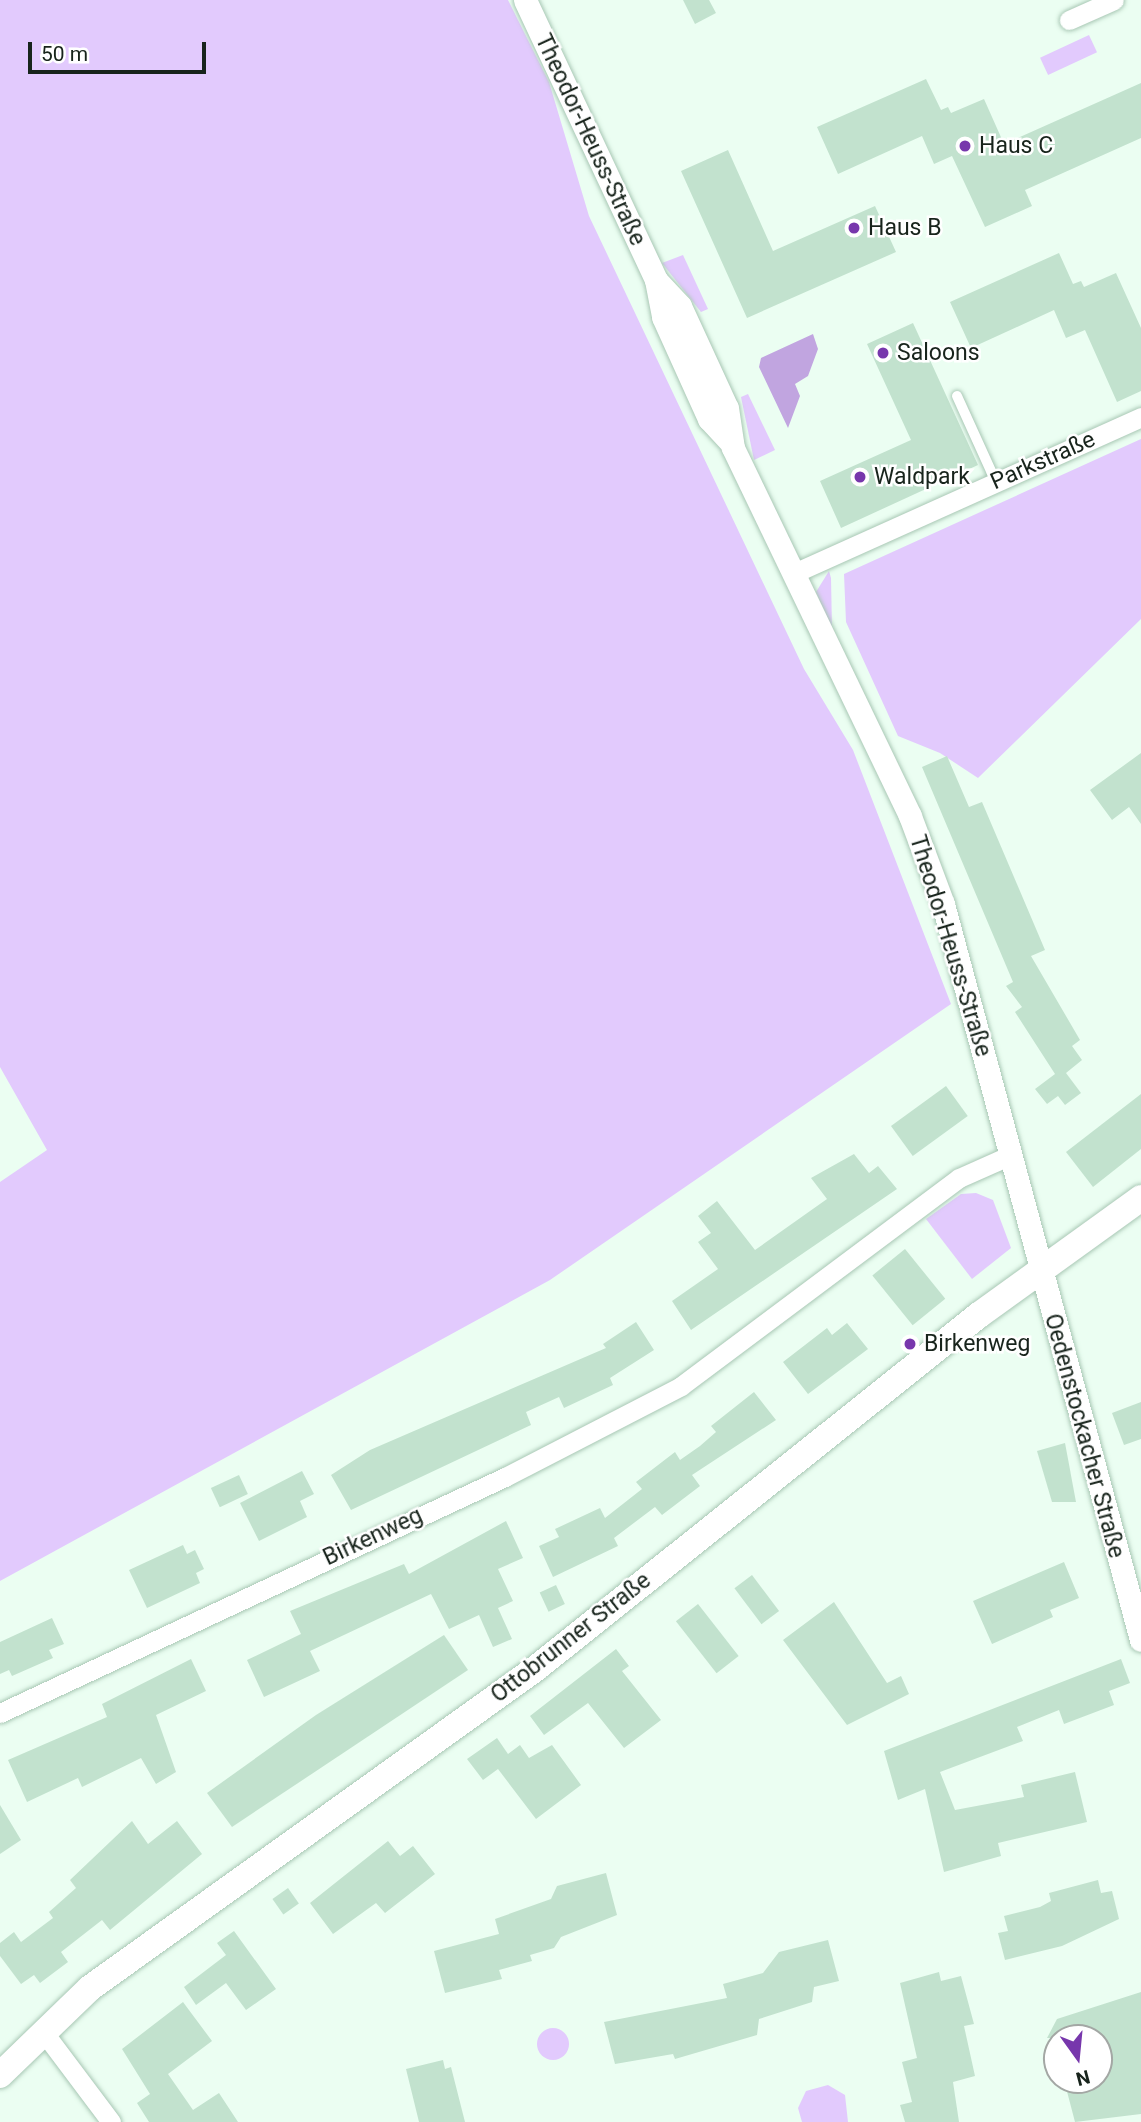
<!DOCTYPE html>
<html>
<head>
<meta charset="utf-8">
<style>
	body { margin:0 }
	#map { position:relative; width:1141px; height:2122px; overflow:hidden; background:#ebfef2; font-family:Roboto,sans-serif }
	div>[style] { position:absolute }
	.green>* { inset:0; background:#e2cafd; transform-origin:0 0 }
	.round { border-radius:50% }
	.water>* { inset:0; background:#c1a5e0 }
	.building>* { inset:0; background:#c2e2ce; transform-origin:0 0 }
	.roads { filter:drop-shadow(0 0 2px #a8c7b4) drop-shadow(0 0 2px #a8c7b4) }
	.service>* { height:10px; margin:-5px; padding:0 5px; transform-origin:5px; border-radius:5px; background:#fff }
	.minor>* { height:19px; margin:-9.5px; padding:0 9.5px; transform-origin:9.5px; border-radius:9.5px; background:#fff }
	.tertiary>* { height:23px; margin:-11.5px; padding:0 11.5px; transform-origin:11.5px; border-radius:11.5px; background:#fff }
	.secondary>* { height:26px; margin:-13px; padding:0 13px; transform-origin:13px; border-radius:13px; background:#fff }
	.dots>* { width:19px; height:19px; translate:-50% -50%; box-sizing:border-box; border:4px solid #fff; border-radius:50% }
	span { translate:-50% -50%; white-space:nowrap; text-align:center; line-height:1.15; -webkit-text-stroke:5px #fff; paint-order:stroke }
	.street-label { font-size:23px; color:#18241c }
	.poi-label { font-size:23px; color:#18241c }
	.left { translate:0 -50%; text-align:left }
	.north { position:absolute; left:1043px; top:2024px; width:70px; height:70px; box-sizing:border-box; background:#fff; border:2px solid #a3a7a4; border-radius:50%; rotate:165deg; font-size:19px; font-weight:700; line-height:28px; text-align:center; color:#18241c }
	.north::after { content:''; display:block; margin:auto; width:24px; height:32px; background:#7737ac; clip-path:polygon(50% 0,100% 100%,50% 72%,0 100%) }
	.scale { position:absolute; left:28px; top:42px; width:178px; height:32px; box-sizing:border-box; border:4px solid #18241c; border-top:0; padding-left:9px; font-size:21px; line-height:24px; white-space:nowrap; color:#18241c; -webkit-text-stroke:5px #fff; paint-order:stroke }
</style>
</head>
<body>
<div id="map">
	<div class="green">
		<div style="clip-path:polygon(0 0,508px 0,549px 82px,589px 216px,804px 669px,853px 750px,951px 1004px,550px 1280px,0 1581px,0 1182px,47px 1150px,0 1067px)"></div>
		<div style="left:1089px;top:35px;width:19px;height:54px;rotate:65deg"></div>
		<div style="clip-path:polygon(683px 255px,708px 309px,701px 312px,662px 263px)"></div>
		<div style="clip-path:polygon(748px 394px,775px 450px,754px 460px,741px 397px)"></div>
		<div style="clip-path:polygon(1141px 439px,1141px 619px,978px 778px,940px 753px,898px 736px,846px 622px,844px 574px)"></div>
		<div style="clip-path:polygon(829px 571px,831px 578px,832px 629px,816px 592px)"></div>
		<div style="clip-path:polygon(976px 1193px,993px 1200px,1011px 1248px,972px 1279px,926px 1219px,961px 1194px)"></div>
		<div class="round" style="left:537px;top:2028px;width:32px;height:32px"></div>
		<div style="clip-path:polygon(828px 2085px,845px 2095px,848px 2122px,802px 2122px,798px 2108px,806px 2091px)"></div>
	</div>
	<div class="water">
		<div style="clip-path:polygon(813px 334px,818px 349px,808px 376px,795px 384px,800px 396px,788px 428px,759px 367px,761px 358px)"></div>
	</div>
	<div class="building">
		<div style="clip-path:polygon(683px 0,709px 0,716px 13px,695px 24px)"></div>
		<div style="clip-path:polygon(926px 79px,941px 110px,948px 107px,951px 113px,984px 99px,1004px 144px,1141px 83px,1141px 138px,1025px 190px,1032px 206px,985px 227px,952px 156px,934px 164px,922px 136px,838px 174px,817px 127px)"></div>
		<div style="clip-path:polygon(728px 150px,773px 251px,875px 206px,896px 252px,747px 318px,681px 171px)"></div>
		<div style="clip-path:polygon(1059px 253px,1073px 284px,1081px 281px,1084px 287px,1116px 273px,1141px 328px,1141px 391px,1117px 402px,1085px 330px,1066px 338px,1054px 310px,971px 348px,950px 302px)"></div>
		<div style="clip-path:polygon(913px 323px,978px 465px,841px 528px,820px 481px,911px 440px,867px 344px)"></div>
		<div style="clip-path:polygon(1141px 753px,1141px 824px,1129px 807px,1112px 820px,1090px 790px)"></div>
		<div style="clip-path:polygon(947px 756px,969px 807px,982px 802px,1045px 950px,1031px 956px,1080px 1040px,1072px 1046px,1082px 1060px,1066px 1073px,1081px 1093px,1065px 1105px,1058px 1096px,1047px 1104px,1035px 1089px,1055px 1074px,1015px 1012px,1022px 1007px,1006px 986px,1013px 982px,922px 767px)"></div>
		<div style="left:946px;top:1086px;width:37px;height:68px;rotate:54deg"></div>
		<div style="clip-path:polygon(1141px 1094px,1141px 1149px,1093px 1187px,1066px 1152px)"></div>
		<div style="clip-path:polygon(854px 1154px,869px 1173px,878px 1166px,897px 1189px,691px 1330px,672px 1301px,718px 1269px,698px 1242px,711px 1233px,698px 1216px,717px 1201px,755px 1250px,827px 1199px,811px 1178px)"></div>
		<div style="left:905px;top:1249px;width:64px;height:42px;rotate:51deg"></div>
		<div style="clip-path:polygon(636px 1322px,654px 1350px,610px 1378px,613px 1385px,564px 1408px,559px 1397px,526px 1412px,531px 1425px,351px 1510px,331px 1475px,370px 1450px,606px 1348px,603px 1344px)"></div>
		<div style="clip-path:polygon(847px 1323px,868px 1349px,808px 1394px,783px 1362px,827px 1328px,832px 1335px)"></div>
		<div style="clip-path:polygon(754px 1392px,776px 1420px,692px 1475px,700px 1486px,662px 1515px,655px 1507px,614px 1538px,618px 1546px,553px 1577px,539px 1546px,559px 1537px,555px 1529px,600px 1508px,605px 1518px,642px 1489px,636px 1482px,675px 1452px,680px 1460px,700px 1446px,716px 1432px,711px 1426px)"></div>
		<div style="clip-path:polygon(1141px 1402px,1141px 1439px,1124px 1445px,1112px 1413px)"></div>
		<div style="clip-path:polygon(1065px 1443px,1076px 1502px,1052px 1502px,1037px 1451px)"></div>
		<div style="clip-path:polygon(302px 1471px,314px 1494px,300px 1501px,307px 1517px,259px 1541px,240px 1503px)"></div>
		<div style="left:239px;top:1475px;width:21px;height:31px;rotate:65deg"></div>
		<div style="clip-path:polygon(506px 1521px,523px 1558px,498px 1569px,513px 1601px,498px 1608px,512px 1639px,493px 1647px,479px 1615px,449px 1629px,431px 1594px,310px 1651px,320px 1671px,264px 1697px,247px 1660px,301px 1634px,290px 1611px,404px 1564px,409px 1574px)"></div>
		<div style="clip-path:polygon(183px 1545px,187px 1554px,195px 1550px,204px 1569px,196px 1573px,200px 1583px,147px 1608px,129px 1570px)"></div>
		<div style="clip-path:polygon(1064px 1562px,1079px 1598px,1050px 1610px,1053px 1617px,992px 1644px,973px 1601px)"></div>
		<div style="left:752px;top:1575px;width:45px;height:22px;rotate:53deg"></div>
		<div style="left:556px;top:1585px;width:21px;height:18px;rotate:65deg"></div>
		<div style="clip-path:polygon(834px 1602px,887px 1683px,901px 1676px,909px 1694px,847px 1725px,783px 1640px)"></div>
		<div style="left:698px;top:1604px;width:66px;height:28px;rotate:52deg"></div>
		<div style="clip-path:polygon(52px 1618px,64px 1644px,49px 1650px,53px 1658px,12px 1676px,9px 1670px,0 1674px,0 1642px)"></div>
		<div style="clip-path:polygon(444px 1635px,468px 1670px,232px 1827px,207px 1793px,316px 1715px)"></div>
		<div style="clip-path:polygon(616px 1649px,629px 1666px,622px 1671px,661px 1720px,624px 1748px,588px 1703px,544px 1735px,530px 1716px)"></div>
		<div style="clip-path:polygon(191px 1659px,206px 1691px,156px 1715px,176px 1772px,156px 1784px,141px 1758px,82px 1787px,78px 1778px,27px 1802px,8px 1760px,107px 1717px,102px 1704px)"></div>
		<div style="clip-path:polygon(1121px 1659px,1130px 1683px,1109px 1691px,1114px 1705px,1064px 1724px,1059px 1710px,1017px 1727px,1023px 1741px,940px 1772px,955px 1810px,1024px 1797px,1021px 1785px,1075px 1772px,1087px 1822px,998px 1843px,1001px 1856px,944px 1872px,925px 1789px,898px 1800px,884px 1751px)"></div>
		<div style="clip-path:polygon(497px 1738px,508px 1754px,520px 1745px,529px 1758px,552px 1745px,581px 1785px,536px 1819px,498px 1769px,483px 1780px,467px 1759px)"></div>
		<div style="clip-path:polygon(0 1805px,21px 1840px,0 1854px)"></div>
		<div style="clip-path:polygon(132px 1821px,148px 1844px,177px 1821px,202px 1854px,110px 1930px,102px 1920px,61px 1952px,68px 1962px,40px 1983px,34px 1975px,21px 1984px,0 1956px,0 1943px,14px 1932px,21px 1942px,53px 1918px,49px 1912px,76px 1888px,70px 1880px)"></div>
		<div style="clip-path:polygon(388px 1841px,400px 1856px,413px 1846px,435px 1874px,385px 1913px,376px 1903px,333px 1934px,310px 1903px)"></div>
		<div style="clip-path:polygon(606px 1873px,617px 1915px,561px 1937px,554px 1948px,530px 1955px,532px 1961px,499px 1970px,502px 1979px,445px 1993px,434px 1951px,499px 1934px,495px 1919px,551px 1899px,557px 1886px)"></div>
		<div style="clip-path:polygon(1098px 1880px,1101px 1893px,1112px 1891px,1119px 1919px,1062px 1946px,1005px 1960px,998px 1933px,1008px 1931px,1004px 1916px,1040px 1907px,1051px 1901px,1049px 1893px)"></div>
		<div style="left:288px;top:1888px;width:19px;height:19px;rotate:55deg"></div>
		<div style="clip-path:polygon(234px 1931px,276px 1989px,246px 2010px,226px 1983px,196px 2005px,184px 1987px,226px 1955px,217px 1943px)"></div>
		<div style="clip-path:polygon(828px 1940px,839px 1981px,814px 1987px,812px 2002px,759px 2019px,757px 2035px,675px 2059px,673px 2054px,615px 2064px,604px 2022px,727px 1998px,723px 1984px,763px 1973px,779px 1952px)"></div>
		<div style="clip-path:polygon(939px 1972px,941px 1981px,961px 1976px,974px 2024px,964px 2026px,975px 2076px,953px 2082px,959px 2122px,905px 2122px,900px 2105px,912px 2102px,902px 2062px,917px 2058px,900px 1983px)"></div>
		<div style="clip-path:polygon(1141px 1992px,1141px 2114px,1075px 2122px,1064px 2080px,1099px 2080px,1099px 2038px,1047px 2038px,1057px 2019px)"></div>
		<div style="clip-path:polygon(183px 2002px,212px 2041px,168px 2074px,193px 2110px,219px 2093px,238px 2122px,149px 2122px,137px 2103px,150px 2094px,122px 2049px)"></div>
		<div style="clip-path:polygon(443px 2060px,445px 2069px,451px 2067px,465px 2122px,419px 2122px,406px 2069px)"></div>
	</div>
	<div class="roads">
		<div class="service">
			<div style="left:957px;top:396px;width:94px;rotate:65.6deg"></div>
		</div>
		<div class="minor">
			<div style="left:1069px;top:20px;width:49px;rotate:-24deg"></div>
			<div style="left:792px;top:574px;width:383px;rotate:-24.2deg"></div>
			<div style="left:0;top:1713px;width:557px;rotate:-25.05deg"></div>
			<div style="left:505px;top:1477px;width:198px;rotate:-27.3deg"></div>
			<div style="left:681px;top:1386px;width:347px;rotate:-36.8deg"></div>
			<div style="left:959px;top:1178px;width:57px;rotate:-23.9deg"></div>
			<div style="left:45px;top:2034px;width:110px;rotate:53.1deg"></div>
		</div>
		<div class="tertiary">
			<div style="left:525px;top:0;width:309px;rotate:64.9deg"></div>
			<div style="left:656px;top:280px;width:38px;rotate:79deg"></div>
			<div style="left:663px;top:317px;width:112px;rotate:65.7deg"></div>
			<div style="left:709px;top:419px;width:34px;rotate:47deg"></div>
			<div style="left:656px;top:280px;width:35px;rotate:47deg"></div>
			<div style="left:680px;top:306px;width:112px;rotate:65.3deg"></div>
			<div style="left:727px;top:408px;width:40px;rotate:81.5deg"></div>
			<div style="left:733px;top:448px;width:408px;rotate:64.3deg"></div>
			<div style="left:910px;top:816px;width:94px;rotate:69.4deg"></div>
			<div style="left:943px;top:904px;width:762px;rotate:74.94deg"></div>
		</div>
		<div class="secondary">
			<div style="left:0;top:2075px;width:125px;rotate:-44deg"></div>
			<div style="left:90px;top:1988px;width:548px;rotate:-35.63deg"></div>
			<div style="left:535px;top:1669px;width:568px;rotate:-38.57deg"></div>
			<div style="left:979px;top:1315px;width:200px;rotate:-35.8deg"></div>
		</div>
	</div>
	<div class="dots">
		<div style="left:965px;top:146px;background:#7737ac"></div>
		<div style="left:854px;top:228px;background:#7737ac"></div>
		<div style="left:883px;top:353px;background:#7737ac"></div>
		<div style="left:860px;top:477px;background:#7737ac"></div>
		<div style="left:910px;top:1344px;background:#7737ac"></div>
	</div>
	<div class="street-label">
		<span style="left:590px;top:140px;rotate:65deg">Theodor-Heuss-Straße</span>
		<span style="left:1043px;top:461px;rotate:-24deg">Parkstraße</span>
		<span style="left:950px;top:946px;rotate:73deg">Theodor-Heuss-Straße</span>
		<span style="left:1084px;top:1436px;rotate:75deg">Oedenstockacher Straße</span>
		<span style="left:373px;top:1537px;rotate:-25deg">Birkenweg</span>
		<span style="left:571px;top:1638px;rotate:-38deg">Ottobrunner Straße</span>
	</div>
	<div class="poi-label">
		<span class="left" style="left:979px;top:146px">Haus C</span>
		<span class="left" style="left:868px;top:228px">Haus B</span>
		<span class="left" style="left:897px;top:353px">Saloons</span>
		<span class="left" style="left:874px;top:477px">Waldpark</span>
		<span class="left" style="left:924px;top:1344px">Birkenweg</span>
	</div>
	<div class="north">N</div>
	<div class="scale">50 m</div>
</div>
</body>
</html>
